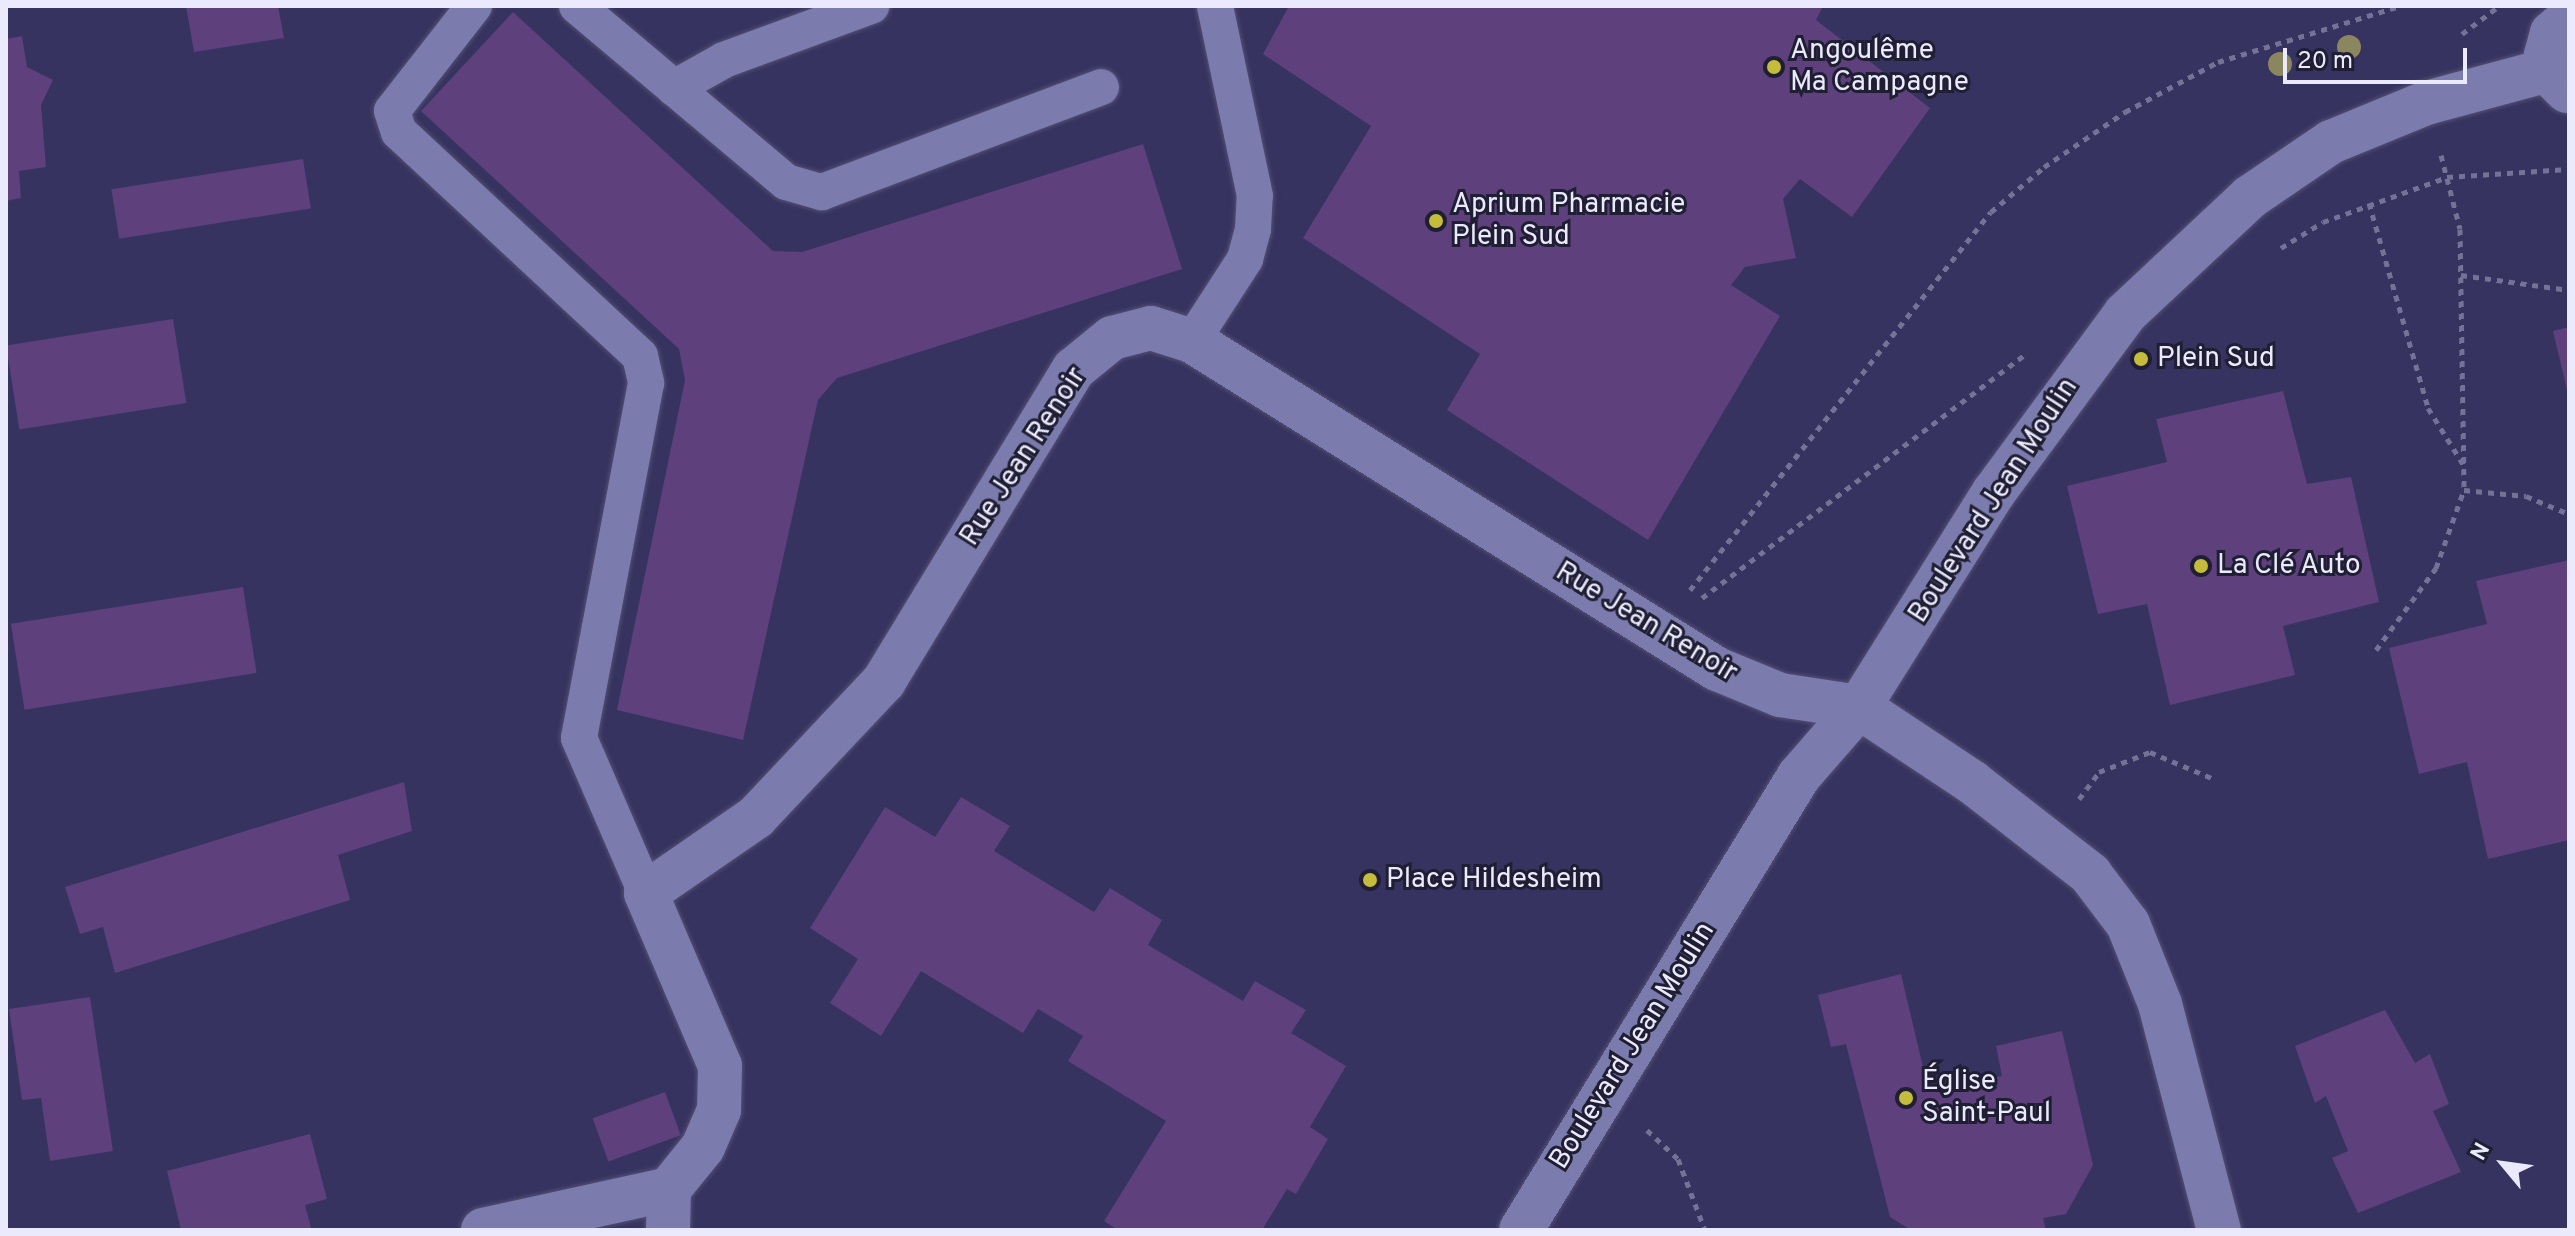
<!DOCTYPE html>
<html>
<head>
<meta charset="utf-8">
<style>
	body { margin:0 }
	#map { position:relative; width:2575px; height:1236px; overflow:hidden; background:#363360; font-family:Overpass,sans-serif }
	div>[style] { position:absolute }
	.building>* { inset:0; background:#5d407c; transform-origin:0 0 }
	.path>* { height:5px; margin-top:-2.5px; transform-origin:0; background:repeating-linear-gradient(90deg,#747296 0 6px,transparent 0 12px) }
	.roads { filter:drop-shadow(0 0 2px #534f74) drop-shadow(0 0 2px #534f74) }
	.service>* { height:36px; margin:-18px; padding:0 18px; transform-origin:18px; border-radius:18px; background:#7c7bae }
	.minor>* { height:44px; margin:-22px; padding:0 22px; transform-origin:22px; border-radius:22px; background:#7c7bae }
	.trees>* { width:24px; height:24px; margin:-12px; border-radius:50%; background:#8c865e }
	.dots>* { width:22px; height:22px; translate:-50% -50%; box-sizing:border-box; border:4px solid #1f1e33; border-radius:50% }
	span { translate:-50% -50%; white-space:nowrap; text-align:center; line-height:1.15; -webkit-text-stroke:6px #1f1e33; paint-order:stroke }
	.poi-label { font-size:28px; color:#eaeafc }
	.left { translate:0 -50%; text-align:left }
	.street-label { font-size:28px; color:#eaeafc }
	.frame { position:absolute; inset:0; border:8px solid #eaeafc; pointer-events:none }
	.north { position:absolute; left:2463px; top:1124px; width:80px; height:80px; -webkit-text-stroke:6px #1f1e33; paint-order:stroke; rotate:299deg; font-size:22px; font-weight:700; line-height:32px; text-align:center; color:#eaeafc }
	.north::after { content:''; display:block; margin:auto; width:28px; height:36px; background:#eaeafc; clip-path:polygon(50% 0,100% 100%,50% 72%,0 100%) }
	.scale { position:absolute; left:2283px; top:48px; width:184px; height:36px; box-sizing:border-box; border:4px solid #eaeafc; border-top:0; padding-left:10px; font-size:24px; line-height:28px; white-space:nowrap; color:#eaeafc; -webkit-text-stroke:6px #1f1e33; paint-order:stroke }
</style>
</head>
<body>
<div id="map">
	<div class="building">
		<div style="clip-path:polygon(186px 6px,278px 6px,284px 38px,194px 52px)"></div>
		<div style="clip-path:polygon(1289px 6px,1823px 6px,1816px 20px,1930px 108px,1852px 217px,1800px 179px,1783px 199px,1796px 258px,1745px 267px,1731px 285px,1780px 316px,1648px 540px,1447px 410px,1480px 354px,1303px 238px,1371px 126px,1263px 54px)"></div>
		<div style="clip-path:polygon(513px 12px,773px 251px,802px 252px,1143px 144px,1182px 269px,837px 378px,818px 400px,743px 740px,617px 710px,685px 380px,679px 349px,421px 111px)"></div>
		<div style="clip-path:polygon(22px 36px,27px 67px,53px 80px,41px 105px,46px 167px,19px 171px,21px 198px,6px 201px,6px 39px)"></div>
		<div style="left:303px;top:159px;width:50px;height:194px;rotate:81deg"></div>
		<div style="left:173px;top:319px;width:85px;height:169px;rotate:81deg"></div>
		<div style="clip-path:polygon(2569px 327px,2569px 394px,2568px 394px,2553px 331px)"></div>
		<div style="clip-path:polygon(2283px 391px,2307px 484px,2351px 477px,2379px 602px,2283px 626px,2295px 675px,2170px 705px,2147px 604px,2098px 614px,2067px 486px,2167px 462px,2156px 419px)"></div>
		<div style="clip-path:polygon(2569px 560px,2569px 840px,2488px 859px,2467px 762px,2419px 774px,2389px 648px,2487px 624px,2476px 581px)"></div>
		<div style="left:243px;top:587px;width:87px;height:235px;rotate:81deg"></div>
		<div style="clip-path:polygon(404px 782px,412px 831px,338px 855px,350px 900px,115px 973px,103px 927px,80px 934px,65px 887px)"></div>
		<div style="clip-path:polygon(961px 797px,1010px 826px,994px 851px,1094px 912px,1110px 888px,1162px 920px,1148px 945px,1243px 1001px,1255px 981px,1306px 1010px,1291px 1033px,1346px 1066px,1310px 1127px,1328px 1139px,1296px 1194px,1287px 1189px,1262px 1230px,1118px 1230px,1104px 1221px,1166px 1121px,1068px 1061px,1083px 1036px,1038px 1009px,1023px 1033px,921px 971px,881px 1036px,830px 1003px,858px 959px,810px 928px,885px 807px,935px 837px)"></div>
		<div style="clip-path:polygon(1901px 974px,1929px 1092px,2002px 1076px,1996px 1046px,2062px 1031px,2093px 1165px,2066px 1214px,2043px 1218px,2046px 1230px,1911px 1230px,1890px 1217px,1846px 1044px,1831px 1047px,1818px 995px)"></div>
		<div style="clip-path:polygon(90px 997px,113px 1151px,50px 1161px,41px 1098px,22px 1100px,9px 1009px)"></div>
		<div style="clip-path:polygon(2385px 1010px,2415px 1063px,2430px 1054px,2449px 1104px,2433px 1111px,2461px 1172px,2358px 1213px,2332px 1158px,2348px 1151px,2326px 1096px,2315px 1103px,2295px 1046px)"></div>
		<div style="left:665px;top:1092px;width:46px;height:77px;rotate:70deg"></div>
		<div style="clip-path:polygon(310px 1134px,327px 1199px,305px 1205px,311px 1228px,181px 1230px,167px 1171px)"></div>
	</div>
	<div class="path">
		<div style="left:2462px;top:34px;width:46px;rotate:-37.1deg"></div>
		<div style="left:2441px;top:155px;width:76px;rotate:75.6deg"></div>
		<div style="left:2460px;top:229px;width:261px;rotate:89.1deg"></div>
		<div style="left:2464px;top:490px;width:62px;rotate:5.5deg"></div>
		<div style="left:2526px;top:496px;width:47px;rotate:22.7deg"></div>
		<div style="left:2369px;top:203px;width:213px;rotate:73.9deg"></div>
		<div style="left:2428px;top:408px;width:70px;rotate:57.9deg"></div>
		<div style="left:2281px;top:248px;width:49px;rotate:-31.8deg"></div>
		<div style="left:2323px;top:222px;width:132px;rotate:-19.9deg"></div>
		<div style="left:2447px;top:177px;width:122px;rotate:-3.8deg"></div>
		<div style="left:2461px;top:275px;width:109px;rotate:7.9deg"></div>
		<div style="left:1690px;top:590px;width:483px;rotate:-51.5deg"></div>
		<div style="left:1991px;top:212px;width:70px;rotate:-40.3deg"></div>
		<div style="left:2044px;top:167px;width:98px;rotate:-34.2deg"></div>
		<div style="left:2125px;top:112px;width:106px;rotate:-28.3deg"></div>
		<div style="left:2218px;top:62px;width:190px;rotate:-17.1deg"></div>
		<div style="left:1702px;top:598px;width:402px;rotate:-37deg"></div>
		<div style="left:2376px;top:650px;width:102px;rotate:-53.8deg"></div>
		<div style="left:2436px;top:568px;width:83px;rotate:-70.3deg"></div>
		<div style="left:2079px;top:799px;width:34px;rotate:-53deg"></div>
		<div style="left:2099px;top:772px;width:55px;rotate:-21.4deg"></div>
		<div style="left:2150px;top:752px;width:67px;rotate:22.8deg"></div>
		<div style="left:1647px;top:1130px;width:42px;rotate:43.1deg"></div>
		<div style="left:1678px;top:1159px;width:76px;rotate:69.2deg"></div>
	</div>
	<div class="roads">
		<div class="service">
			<div style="left:474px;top:6px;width:133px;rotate:128deg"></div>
			<div style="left:392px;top:111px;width:22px;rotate:72deg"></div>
			<div style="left:399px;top:132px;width:329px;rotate:42.9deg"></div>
			<div style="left:640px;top:356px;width:28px;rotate:77deg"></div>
			<div style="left:646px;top:383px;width:361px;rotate:100.7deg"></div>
			<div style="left:579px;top:738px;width:169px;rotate:66.6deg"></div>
			<div style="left:577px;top:6px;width:273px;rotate:40.1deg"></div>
			<div style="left:786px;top:182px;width:37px;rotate:16deg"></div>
			<div style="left:822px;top:192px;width:298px;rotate:-20.6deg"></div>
			<div style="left:674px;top:88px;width:57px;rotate:-29.2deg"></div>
			<div style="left:724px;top:60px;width:157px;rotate:-20.2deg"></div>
			<div style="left:1192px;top:341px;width:98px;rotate:-57.1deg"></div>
			<div style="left:1245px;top:259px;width:31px;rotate:-75deg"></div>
			<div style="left:1253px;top:229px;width:33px;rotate:-87deg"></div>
			<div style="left:1255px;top:196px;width:194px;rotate:-101.9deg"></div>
		</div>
		<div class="minor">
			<div style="left:2567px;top:91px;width:21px;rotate:-135deg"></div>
			<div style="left:2552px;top:76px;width:22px;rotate:-106deg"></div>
			<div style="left:2546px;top:55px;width:23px;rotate:-75deg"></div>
			<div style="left:2552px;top:33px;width:23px;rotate:-41deg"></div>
			<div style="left:483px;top:1230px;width:190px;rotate:-12.4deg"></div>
			<div style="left:668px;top:1230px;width:41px;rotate:-88.6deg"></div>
			<div style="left:669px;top:1189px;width:54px;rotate:-51deg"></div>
			<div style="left:703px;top:1147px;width:40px;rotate:-66.6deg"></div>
			<div style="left:719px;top:1110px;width:44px;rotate:-88.7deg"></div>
			<div style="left:720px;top:1066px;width:188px;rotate:-113.2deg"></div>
			<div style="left:646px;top:893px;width:134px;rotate:-34.6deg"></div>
			<div style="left:756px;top:817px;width:187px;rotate:-46.7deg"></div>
			<div style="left:884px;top:681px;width:365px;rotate:-58.7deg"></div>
			<div style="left:1074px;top:369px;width:49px;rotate:-39.2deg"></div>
			<div style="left:1112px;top:338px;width:40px;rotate:-14.4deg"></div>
			<div style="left:1151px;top:328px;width:43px;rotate:17.6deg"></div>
			<div style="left:1192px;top:341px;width:619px;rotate:32deg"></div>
			<div style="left:1717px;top:669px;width:68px;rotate:22.4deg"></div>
			<div style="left:1780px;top:695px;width:80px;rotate:8.6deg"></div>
			<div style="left:1859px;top:707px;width:136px;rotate:33.6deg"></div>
			<div style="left:1972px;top:782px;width:150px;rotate:37.9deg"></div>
			<div style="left:2090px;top:874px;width:63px;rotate:52.8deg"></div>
			<div style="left:2128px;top:924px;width:86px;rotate:68.2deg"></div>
			<div style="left:2160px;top:1004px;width:234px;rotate:75.4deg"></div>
			<div style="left:1521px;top:1230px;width:532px;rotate:-58.52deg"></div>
			<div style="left:1799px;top:776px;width:91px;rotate:-49deg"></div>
			<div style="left:1859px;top:707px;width:254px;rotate:-57.9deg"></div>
			<div style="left:1994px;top:492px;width:221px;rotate:-53.6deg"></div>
			<div style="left:2125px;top:314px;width:171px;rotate:-43.1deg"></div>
			<div style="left:2250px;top:197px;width:98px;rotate:-34.2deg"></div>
			<div style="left:2331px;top:142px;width:103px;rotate:-22.3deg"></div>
			<div style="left:2426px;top:103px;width:126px;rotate:-15.1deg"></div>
		</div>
	</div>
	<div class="trees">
		<div style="left:2349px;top:47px"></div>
		<div style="left:2280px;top:64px"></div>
	</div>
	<div class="dots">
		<div style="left:1774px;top:67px;background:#c6bc3c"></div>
		<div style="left:1436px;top:221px;background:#c6bc3c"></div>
		<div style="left:2141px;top:359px;background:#c6bc3c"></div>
		<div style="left:2201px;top:566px;background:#c6bc3c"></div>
		<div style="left:1370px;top:880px;background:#c6bc3c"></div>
		<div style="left:1906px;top:1098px;background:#c6bc3c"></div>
	</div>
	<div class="poi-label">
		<span class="left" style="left:1790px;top:67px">Angoulême<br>Ma Campagne</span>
		<span class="left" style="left:1452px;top:221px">Aprium Pharmacie<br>Plein Sud</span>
		<span class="left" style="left:2157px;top:359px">Plein Sud</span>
		<span class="left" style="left:2217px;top:566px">La Clé Auto</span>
		<span class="left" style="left:1386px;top:880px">Place Hildesheim</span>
		<span class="left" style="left:1922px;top:1098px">Église<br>Saint-Paul</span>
	</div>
	<div class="street-label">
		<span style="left:1024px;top:457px;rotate:-57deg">Rue Jean Renoir</span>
		<span style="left:1994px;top:501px;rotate:-57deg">Boulevard Jean Moulin</span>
		<span style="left:1646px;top:623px;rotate:31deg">Rue Jean Renoir</span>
		<span style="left:1633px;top:1046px;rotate:-58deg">Boulevard Jean Moulin</span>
	</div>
	<div class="frame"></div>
	<div class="north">N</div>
	<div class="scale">20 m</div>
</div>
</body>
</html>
